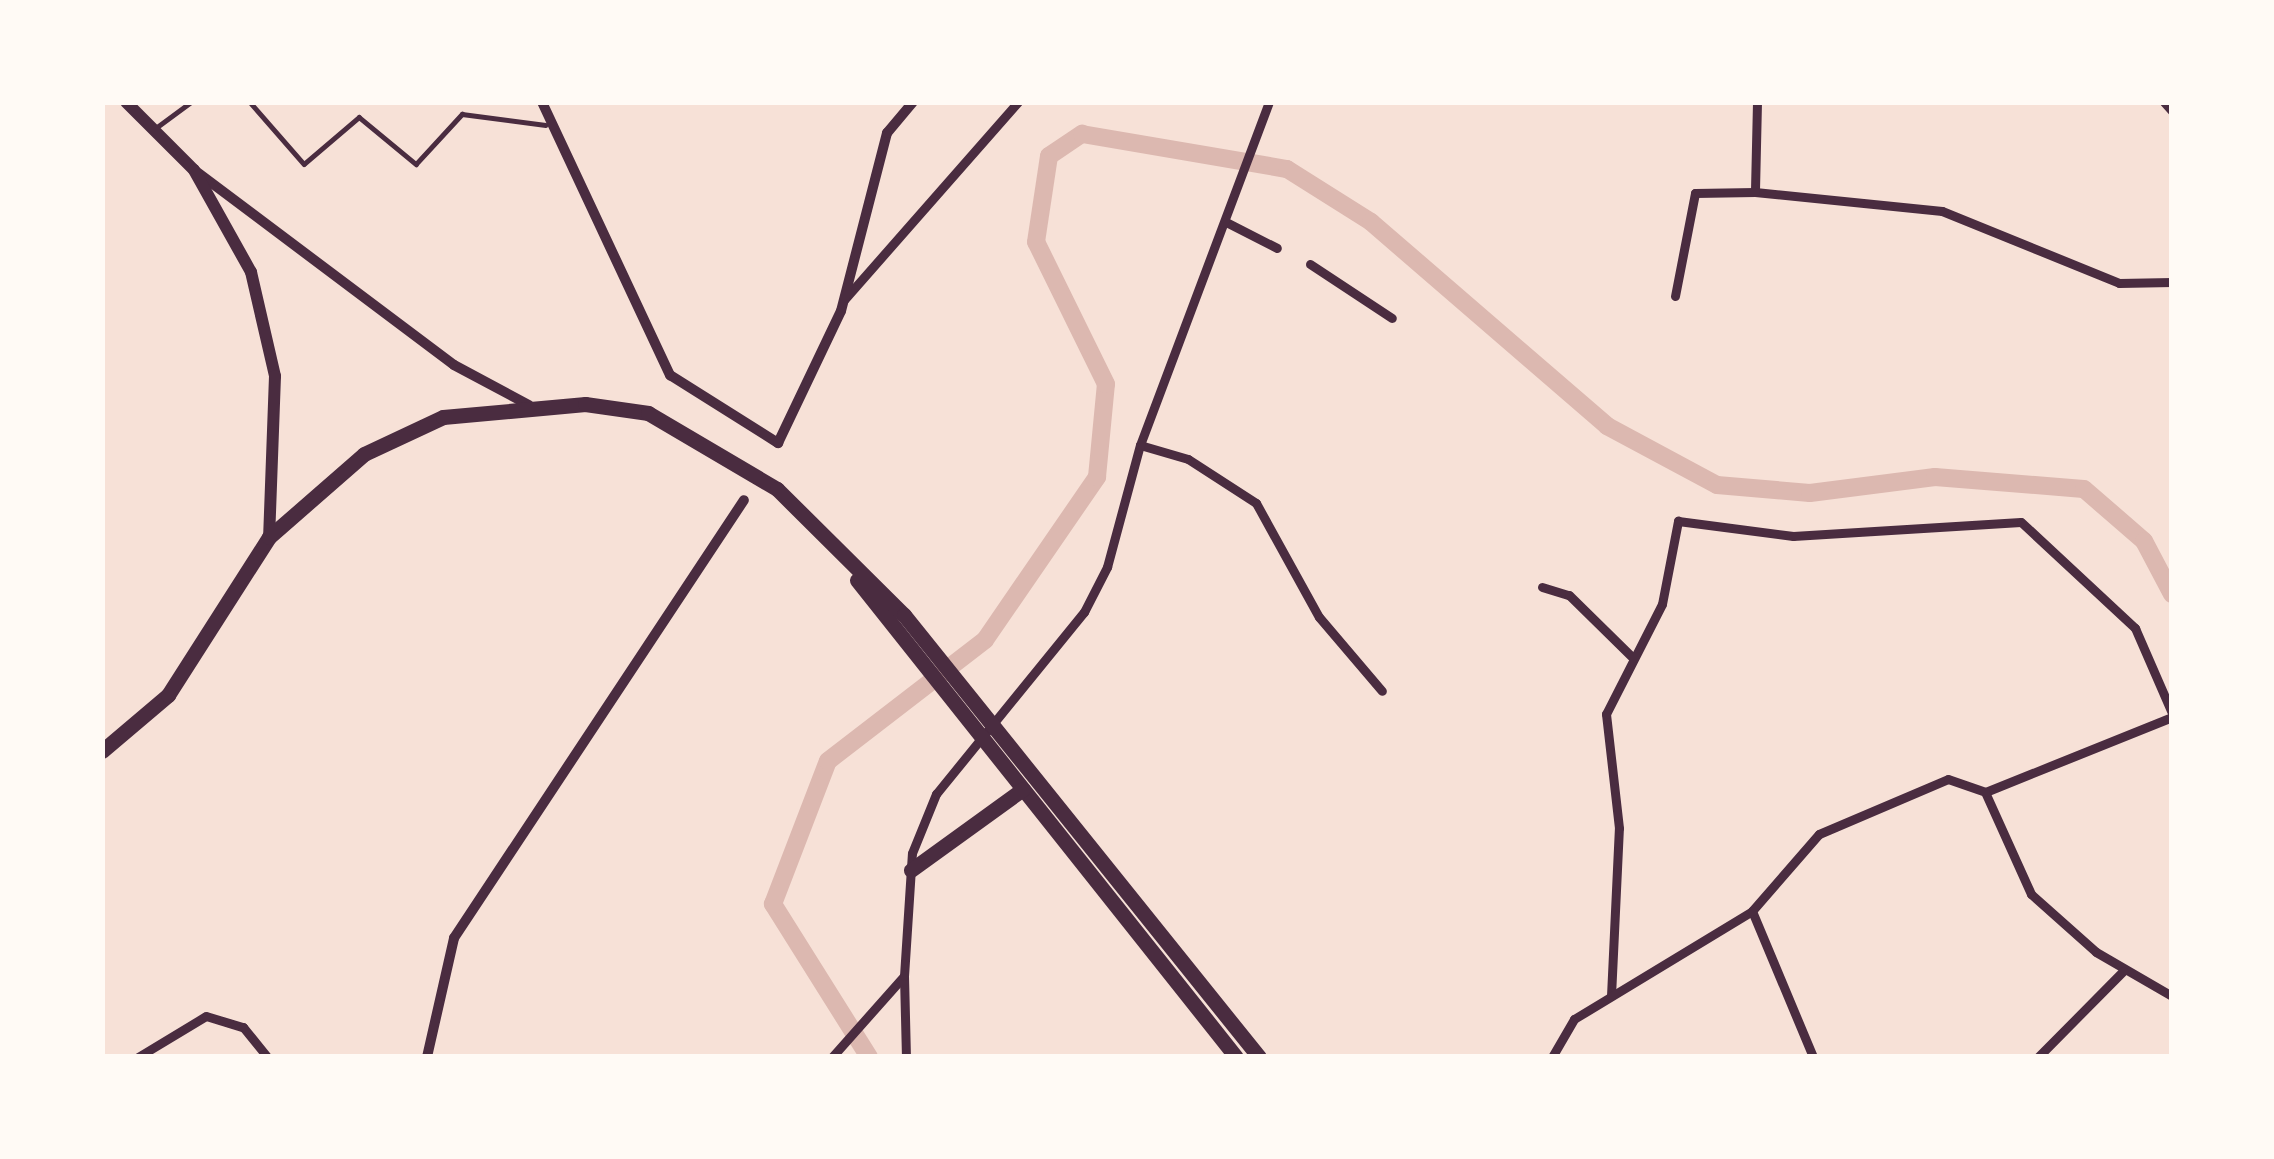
<!DOCTYPE html>
<html>
<head>
<meta charset="utf-8">
<style>
	body { margin:0 }
	#map { position:relative; width:2274px; height:1159px; overflow:hidden; background:#f7e1d7; font-family:Montserrat,sans-serif }
	div>[style] { position:absolute }
	.canal>* { height:18px; margin:-9px; padding:0 9px; transform-origin:9px; border-radius:9px; background:#dcb8b0 }
	.service>* { height:4.5px; margin:-2.25px; padding:0 2.25px; transform-origin:2.25px; border-radius:2.25px; background:#4a2c40 }
	.minor>* { height:9px; margin:-4.5px; padding:0 4.5px; transform-origin:4.5px; border-radius:4.5px; background:#4a2c40 }
	.tertiary>* { height:10px; margin:-5px; padding:0 5px; transform-origin:5px; border-radius:5px; background:#4a2c40 }
	.secondary>* { height:12px; margin:-6px; padding:0 6px; transform-origin:6px; border-radius:6px; background:#4a2c40 }
	.trunk>* { height:15px; margin:-7.5px; padding:0 7.5px; transform-origin:7.5px; border-radius:7.5px; background:#4a2c40 }
	span { translate:-50% -50%; white-space:nowrap; text-align:center; line-height:1.15; -webkit-text-stroke:9px #fffaf5; paint-order:stroke }
	.frame { position:absolute; inset:0; border:105px solid #fffaf5; pointer-events:none }
</style>
</head>
<body>
<div id="map">
	<div class="canal">
		<div style="left:869px;top:1057px;width:181px;rotate:-122.1deg"></div>
		<div style="left:773px;top:904px;width:153px;rotate:-69deg"></div>
		<div style="left:828px;top:761px;width:198px;rotate:-37.6deg"></div>
		<div style="left:985px;top:640px;width:198px;rotate:-55.5deg"></div>
		<div style="left:1097px;top:477px;width:93px;rotate:-84.5deg"></div>
		<div style="left:1106px;top:384px;width:158px;rotate:-116.2deg"></div>
		<div style="left:1036px;top:242px;width:87px;rotate:-81.4deg"></div>
		<div style="left:1049px;top:156px;width:40px;rotate:-34deg"></div>
		<div style="left:1082px;top:134px;width:208px;rotate:9.7deg"></div>
		<div style="left:1287px;top:169px;width:99px;rotate:32.2deg"></div>
		<div style="left:1371px;top:222px;width:312px;rotate:40.8deg"></div>
		<div style="left:1607px;top:426px;width:125px;rotate:28.2deg"></div>
		<div style="left:1717px;top:485px;width:93px;rotate:4.9deg"></div>
		<div style="left:1810px;top:493px;width:126px;rotate:-7.3deg"></div>
		<div style="left:1935px;top:477px;width:149px;rotate:4.6deg"></div>
		<div style="left:2084px;top:489px;width:79px;rotate:40.9deg"></div>
		<div style="left:2144px;top:541px;width:60px;rotate:62.2deg"></div>
	</div>
	<div class="service">
		<div style="left:250px;top:102px;width:82px;rotate:48.9deg"></div>
		<div style="left:304px;top:164px;width:72px;rotate:-40.5deg"></div>
		<div style="left:359px;top:117px;width:74px;rotate:39.5deg"></div>
		<div style="left:416px;top:164px;width:68px;rotate:-47.4deg"></div>
		<div style="left:462px;top:114px;width:84px;rotate:7.5deg"></div>
		<div style="left:157px;top:127px;width:42px;rotate:-36.3deg"></div>
	</div>
	<div class="minor">
		<div style="left:1757px;top:102px;width:90px;rotate:91.3deg"></div>
		<div style="left:1755px;top:192px;width:188px;rotate:5.8deg"></div>
		<div style="left:1942px;top:211px;width:191px;rotate:22.1deg"></div>
		<div style="left:2119px;top:283px;width:53px;rotate:-1.1deg"></div>
		<div style="left:2164px;top:102px;width:12px;rotate:48deg"></div>
		<div style="left:1226px;top:222px;width:57px;rotate:27deg"></div>
		<div style="left:1310px;top:264px;width:98px;rotate:33.4deg"></div>
		<div style="left:1675px;top:296px;width:105px;rotate:-79deg"></div>
		<div style="left:1695px;top:193px;width:60px;rotate:-1deg"></div>
		<div style="left:843px;top:301px;width:265px;rotate:-48.7deg"></div>
		<div style="left:1140px;top:445px;width:50px;rotate:16.3deg"></div>
		<div style="left:1188px;top:459px;width:81px;rotate:32.9deg"></div>
		<div style="left:1256px;top:503px;width:130px;rotate:61.1deg"></div>
		<div style="left:1319px;top:617px;width:97px;rotate:49.6deg"></div>
		<div style="left:1542px;top:587px;width:28px;rotate:17deg"></div>
		<div style="left:1569px;top:595px;width:87px;rotate:44.5deg"></div>
		<div style="left:2172px;top:717px;width:201px;rotate:158.1deg"></div>
		<div style="left:1985px;top:792px;width:112px;rotate:65.7deg"></div>
		<div style="left:2031px;top:894px;width:87px;rotate:41.7deg"></div>
		<div style="left:2096px;top:952px;width:88px;rotate:30.1deg"></div>
		<div style="left:1752px;top:911px;width:158px;rotate:67.3deg"></div>
		<div style="left:904px;top:976px;width:81px;rotate:88.6deg"></div>
		<div style="left:1611px;top:996px;width:168px;rotate:-87.3deg"></div>
		<div style="left:1619px;top:828px;width:115px;rotate:-96.5deg"></div>
		<div style="left:1606px;top:714px;width:123px;rotate:-63deg"></div>
		<div style="left:1662px;top:604px;width:85px;rotate:-79.1deg"></div>
		<div style="left:1678px;top:521px;width:116px;rotate:7.4deg"></div>
		<div style="left:1793px;top:536px;width:228px;rotate:-3.5deg"></div>
		<div style="left:2021px;top:522px;width:156px;rotate:42.9deg"></div>
		<div style="left:2135px;top:628px;width:93px;rotate:66.5deg"></div>
		<div style="left:138px;top:1057px;width:79px;rotate:-31.1deg"></div>
		<div style="left:206px;top:1016px;width:39px;rotate:17deg"></div>
		<div style="left:243px;top:1027px;width:38px;rotate:51deg"></div>
		<div style="left:832px;top:1057px;width:108px;rotate:-48.4deg"></div>
		<div style="left:904px;top:976px;width:123px;rotate:-86.3deg"></div>
		<div style="left:912px;top:853px;width:64px;rotate:-67.9deg"></div>
		<div style="left:936px;top:794px;width:235px;rotate:-50.9deg"></div>
		<div style="left:1084px;top:612px;width:51px;rotate:-62.9deg"></div>
		<div style="left:1107px;top:567px;width:126px;rotate:-74.9deg"></div>
		<div style="left:1140px;top:445px;width:366px;rotate:-69.4deg"></div>
		<div style="left:1552px;top:1057px;width:44px;rotate:-59.9deg"></div>
		<div style="left:1574px;top:1019px;width:208px;rotate:-31.2deg"></div>
		<div style="left:1752px;top:911px;width:102px;rotate:-49deg"></div>
		<div style="left:1819px;top:834px;width:140px;rotate:-23.1deg"></div>
		<div style="left:1948px;top:779px;width:39px;rotate:19deg"></div>
		<div style="left:2038px;top:1057px;width:121px;rotate:-45.3deg"></div>
	</div>
	<div class="tertiary">
		<div style="left:542px;top:102px;width:302px;rotate:64.9deg"></div>
		<div style="left:670px;top:375px;width:128px;rotate:32.2deg"></div>
		<div style="left:778px;top:443px;width:146px;rotate:-64.5deg"></div>
		<div style="left:841px;top:311px;width:184px;rotate:-75.5deg"></div>
		<div style="left:887px;top:133px;width:40px;rotate:-50deg"></div>
		<div style="left:197px;top:172px;width:321px;rotate:36.9deg"></div>
		<div style="left:454px;top:365px;width:85px;rotate:28.1deg"></div>
		<div style="left:427px;top:1057px;width:122px;rotate:-77.2deg"></div>
		<div style="left:454px;top:938px;width:525px;rotate:-56.49deg"></div>
	</div>
	<div class="secondary">
		<div style="left:126px;top:102px;width:96px;rotate:45deg"></div>
		<div style="left:194px;top:170px;width:117px;rotate:60.8deg"></div>
		<div style="left:251px;top:272px;width:107px;rotate:77deg"></div>
		<div style="left:275px;top:376px;width:161px;rotate:92.1deg"></div>
	</div>
	<div class="trunk">
		<div style="left:857px;top:580px;width:609px;rotate:51.53deg"></div>
		<div style="left:102px;top:751px;width:87px;rotate:-40.3deg"></div>
		<div style="left:168px;top:695px;width:188px;rotate:-57.4deg"></div>
		<div style="left:269px;top:537px;width:126px;rotate:-41.1deg"></div>
		<div style="left:364px;top:454px;width:87px;rotate:-25.1deg"></div>
		<div style="left:443px;top:417px;width:143px;rotate:-5.2deg"></div>
		<div style="left:585px;top:404px;width:64px;rotate:8.1deg"></div>
		<div style="left:648px;top:413px;width:150px;rotate:30.5deg"></div>
		<div style="left:777px;top:489px;width:179px;rotate:44.8deg"></div>
		<div style="left:904px;top:615px;width:567px;rotate:51.23deg"></div>
		<div style="left:911px;top:870px;width:138px;rotate:-35.9deg"></div>
	</div>
	<div class="frame"></div>
</div>
</body>
</html>
